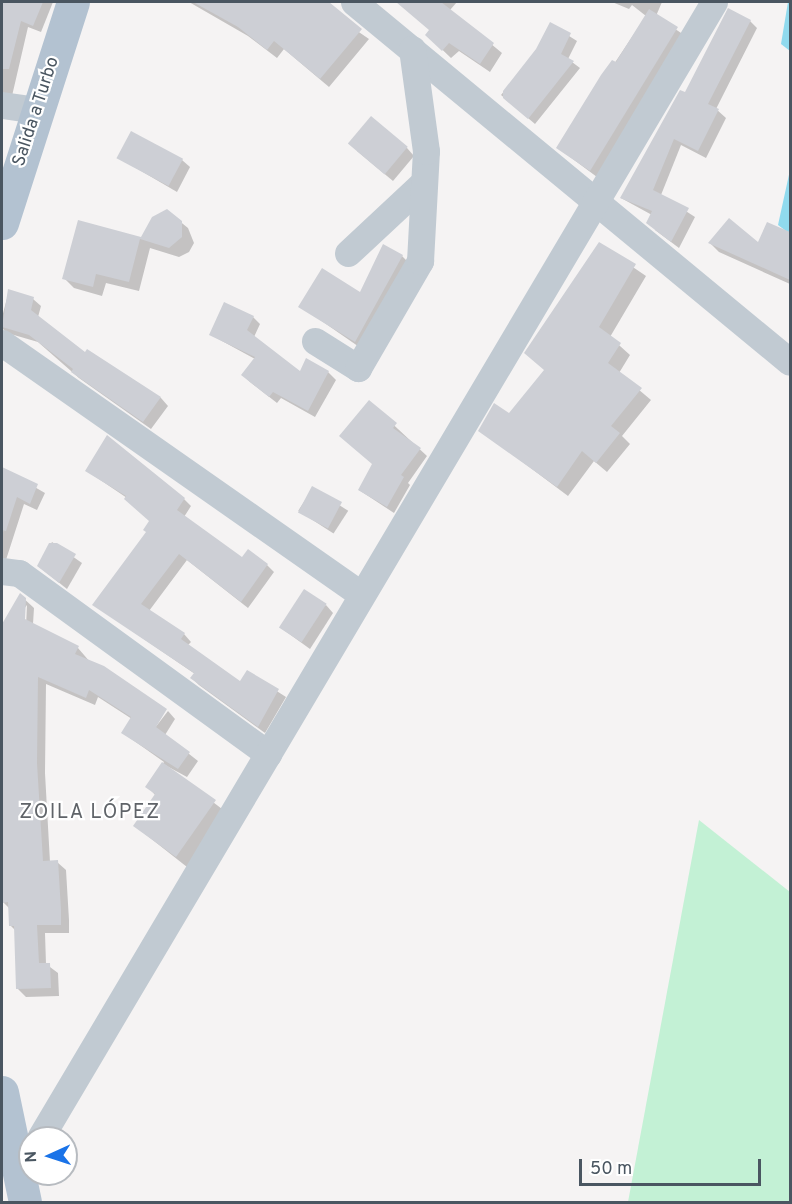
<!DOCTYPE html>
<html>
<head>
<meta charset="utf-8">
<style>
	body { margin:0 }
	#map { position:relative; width:792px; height:1204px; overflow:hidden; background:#f5f3f3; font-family:Overpass,sans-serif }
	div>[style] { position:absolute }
	.green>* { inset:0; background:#c3f1d5 }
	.water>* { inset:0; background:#90daee }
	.shadow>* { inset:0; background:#0003; transform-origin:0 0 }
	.building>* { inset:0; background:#cdcfd5; transform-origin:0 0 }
	.minor>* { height:27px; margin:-13.5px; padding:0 13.5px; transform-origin:13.5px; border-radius:13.5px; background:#c1cad2 }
	.major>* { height:33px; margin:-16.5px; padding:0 16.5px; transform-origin:16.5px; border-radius:16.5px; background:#b3c2d1 }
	span { translate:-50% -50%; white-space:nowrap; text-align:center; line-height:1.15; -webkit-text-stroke:4.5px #fff; paint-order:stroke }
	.street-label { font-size:18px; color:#4a5661 }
	.neighbourhood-label { font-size:20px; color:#5f6368; letter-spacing:1.5px }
	.frame { position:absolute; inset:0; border:3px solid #4a5661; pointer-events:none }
	.north { position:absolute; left:18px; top:1126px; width:60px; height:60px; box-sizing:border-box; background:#fff; border:2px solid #b7bbc0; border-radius:50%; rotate:267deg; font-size:16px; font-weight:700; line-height:24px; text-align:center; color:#4a5661 }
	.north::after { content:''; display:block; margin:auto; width:21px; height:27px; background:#1a73e8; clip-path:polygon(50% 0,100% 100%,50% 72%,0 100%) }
	.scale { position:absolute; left:579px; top:1159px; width:182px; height:27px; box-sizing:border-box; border:3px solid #4a5661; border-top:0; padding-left:8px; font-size:18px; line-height:21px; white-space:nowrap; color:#4a5661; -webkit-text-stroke:4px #fff; paint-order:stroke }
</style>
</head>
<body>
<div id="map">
	<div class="green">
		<div style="clip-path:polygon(699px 820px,790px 892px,790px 1202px,628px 1202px)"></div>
	</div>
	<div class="water">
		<div style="clip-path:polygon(788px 2px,790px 2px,790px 51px,781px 44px)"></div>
		<div style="clip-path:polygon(790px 170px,790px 234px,778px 225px)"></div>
	</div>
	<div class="shadow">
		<div style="clip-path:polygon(2px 2px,53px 2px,41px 32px,28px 27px,12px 96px,2px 95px)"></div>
		<div style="clip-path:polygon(189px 2px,254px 2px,265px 8px,270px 2px,315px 2px,369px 39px,329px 87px,284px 49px,277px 58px,248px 36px)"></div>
		<div style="clip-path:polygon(403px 2px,457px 2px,450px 10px,502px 53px,490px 72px,459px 51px,451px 58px,427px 35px,431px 30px)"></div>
		<div style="clip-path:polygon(612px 2px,662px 2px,656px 16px,684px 35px,597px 177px,558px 148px,646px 16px,632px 5px,629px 9px)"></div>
		<div style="clip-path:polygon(750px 21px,757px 28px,716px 109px,726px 118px,706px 158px,681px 145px,661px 195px,695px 217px,679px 248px,655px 230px,652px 215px,621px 198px,686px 94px)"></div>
		<div style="clip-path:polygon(550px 24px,577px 41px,568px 59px,580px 68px,535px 124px,501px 95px,537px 50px)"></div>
		<div style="clip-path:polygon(407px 148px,414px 156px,393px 181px,357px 151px)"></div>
		<div style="clip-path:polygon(119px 158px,182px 160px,190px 167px,177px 192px)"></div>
		<div style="clip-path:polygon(167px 211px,188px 228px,194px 243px,189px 252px,179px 257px,150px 248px,139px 291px,106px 283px,102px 296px,74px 288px,64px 278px,79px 222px,141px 239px)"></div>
		<div style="clip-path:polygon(768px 224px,790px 234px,790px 284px,719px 252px,710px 243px,758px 244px)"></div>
		<div style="clip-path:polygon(599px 244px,646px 276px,610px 337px,630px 355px,619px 373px,651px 400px,622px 436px,630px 444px,607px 472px,594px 461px,568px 496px,480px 430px,509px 415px,545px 370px)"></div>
		<div style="clip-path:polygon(402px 256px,412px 266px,365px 351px,300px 306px,360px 294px)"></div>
		<div style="clip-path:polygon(9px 291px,33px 299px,41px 306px,38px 317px,85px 354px,87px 351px,161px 398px,168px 406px,151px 429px,79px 378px,38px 342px,7px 333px,2px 328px,2px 317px)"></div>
		<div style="clip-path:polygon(253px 317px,260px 324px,254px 337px,300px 373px,328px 372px,336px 380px,315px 417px,281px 398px,277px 403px,250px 382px,243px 375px,255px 359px,211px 335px)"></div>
		<div style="clip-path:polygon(369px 402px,427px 456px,408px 483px,410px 485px,394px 513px,359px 490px,374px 464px)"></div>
		<div style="clip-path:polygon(5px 470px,45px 493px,37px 510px,24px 504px,5px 563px,2px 565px)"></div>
		<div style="clip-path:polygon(87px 471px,184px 499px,191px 506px,184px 517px,242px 559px,267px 565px,274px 572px,248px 608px,187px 560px,149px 611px,184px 634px,191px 642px,188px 645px,241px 683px,247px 672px,286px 697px,265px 733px,199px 685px,192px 678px,195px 674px,94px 605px,148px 532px,151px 522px,127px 498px)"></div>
		<div style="left:313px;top:488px;width:42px;height:27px;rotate:33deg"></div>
		<div style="clip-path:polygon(52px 542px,82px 563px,67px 589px,38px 566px)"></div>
		<div style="clip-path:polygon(evenodd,20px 595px,34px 608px,33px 624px,78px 648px,151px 733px,168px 711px,175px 719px,165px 735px,198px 761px,187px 777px,163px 764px,226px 812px,187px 867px,135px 826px,156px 796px,147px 786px,164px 762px,123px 733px,132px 719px,98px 697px,95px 705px,46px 684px,45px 773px,50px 862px,57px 862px,66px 870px,69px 920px,69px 933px,45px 933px,46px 964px,58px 973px,59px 996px,26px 997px,17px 988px,15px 930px,10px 925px,10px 909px,3px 902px,2px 627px,20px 595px,27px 605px,26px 626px,23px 626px,24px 609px,27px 605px)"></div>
		<div style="clip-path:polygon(326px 605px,333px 613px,310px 649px,281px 628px)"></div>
	</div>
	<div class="building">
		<div style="clip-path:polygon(2px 2px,43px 2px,33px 26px,21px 21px,9px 69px,2px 69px)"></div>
		<div style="clip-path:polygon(193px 2px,329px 2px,362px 29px,320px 79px,274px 41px,267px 50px,238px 27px)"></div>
		<div style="clip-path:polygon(396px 2px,441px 2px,494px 43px,480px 64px,449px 43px,442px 51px,425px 35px,429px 30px)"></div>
		<div style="clip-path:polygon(728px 8px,751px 20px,708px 104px,719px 109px,698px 151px,674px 139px,653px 190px,689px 208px,671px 242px,646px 223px,652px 211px,620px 198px,680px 90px,685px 92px)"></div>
		<div style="clip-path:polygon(649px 9px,678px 27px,590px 171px,556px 148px,601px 75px,612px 60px,616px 62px)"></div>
		<div style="clip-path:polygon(550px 22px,571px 33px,561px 54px,574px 61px,528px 119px,503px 98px,503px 91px,536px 49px)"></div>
		<div style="left:371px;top:116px;width:48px;height:36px;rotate:40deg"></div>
		<div style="left:131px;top:131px;width:59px;height:31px;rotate:28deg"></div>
		<div style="clip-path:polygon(167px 209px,182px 221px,182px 237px,169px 248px,140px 239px,129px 282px,96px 274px,93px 287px,62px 279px,78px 220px,141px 237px,152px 217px)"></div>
		<div style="clip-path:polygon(729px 218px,758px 242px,767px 222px,790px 232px,790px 280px,708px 243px)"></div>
		<div style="clip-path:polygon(599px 242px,636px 264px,599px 327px,621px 343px,608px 363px,642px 388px,611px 426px,620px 433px,596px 463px,582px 451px,557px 487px,478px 431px,494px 403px,509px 413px,544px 370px,524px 353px)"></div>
		<div style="clip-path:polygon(383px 244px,403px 255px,355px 342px,298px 307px,322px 268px,360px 292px)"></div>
		<div style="clip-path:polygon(8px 289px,34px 297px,31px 310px,85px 352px,87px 349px,161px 397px,143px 422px,71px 372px,73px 369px,29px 335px,2px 327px)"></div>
		<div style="clip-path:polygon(224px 302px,254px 316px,247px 330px,300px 371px,306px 358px,329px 371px,308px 411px,273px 392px,269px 397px,241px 375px,255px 357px,209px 335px)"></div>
		<div style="clip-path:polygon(369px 400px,397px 423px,393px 428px,421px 448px,401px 475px,404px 477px,387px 507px,358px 490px,372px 464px,339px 436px)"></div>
		<div style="clip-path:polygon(107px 435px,185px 498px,177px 510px,242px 557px,248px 549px,268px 564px,241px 602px,179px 554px,141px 604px,185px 633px,181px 639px,240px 681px,247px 670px,279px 689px,258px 727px,190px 678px,194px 673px,92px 605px,146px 532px,143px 530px,149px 521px,124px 499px,126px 496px,85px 471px)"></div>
		<div style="clip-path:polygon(2px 467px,38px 484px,30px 504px,17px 497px,6px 531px,2px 530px)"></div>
		<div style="left:312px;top:486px;width:34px;height:30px;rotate:28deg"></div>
		<div style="clip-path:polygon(49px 543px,57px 543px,76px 554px,59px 583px,37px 566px)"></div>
		<div style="left:304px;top:589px;width:27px;height:46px;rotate:33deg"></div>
		<div style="clip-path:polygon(20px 593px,26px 598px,25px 619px,79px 646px,75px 654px,104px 666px,167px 709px,156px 727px,190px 752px,178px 769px,121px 733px,131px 717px,89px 690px,86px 698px,38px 677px,37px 763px,43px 861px,58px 860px,61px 910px,61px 925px,37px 925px,39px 963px,50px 963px,51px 988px,16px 989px,14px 926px,9px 926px,8px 902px,2px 903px,2px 624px)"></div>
		<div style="clip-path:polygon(162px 762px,216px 800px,176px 857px,133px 826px,155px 794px,145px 787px)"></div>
	</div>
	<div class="minor">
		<div style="left:354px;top:2px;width:565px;rotate:39.55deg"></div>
		<div style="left:2px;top:105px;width:36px;rotate:8deg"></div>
		<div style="left:348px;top:253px;width:101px;rotate:-43deg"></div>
		<div style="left:315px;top:341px;width:51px;rotate:32.1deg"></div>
		<div style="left:358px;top:368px;width:124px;rotate:-59.9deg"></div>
		<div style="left:420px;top:261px;width:110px;rotate:-86.9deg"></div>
		<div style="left:426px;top:151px;width:103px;rotate:-97.8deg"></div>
		<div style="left:2px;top:343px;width:439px;rotate:35deg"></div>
		<div style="left:2px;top:571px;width:17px;rotate:7deg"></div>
		<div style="left:19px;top:573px;width:308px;rotate:36deg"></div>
		<div style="left:40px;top:1138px;width:1321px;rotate:-59.32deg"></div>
	</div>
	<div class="major">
		<div style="left:2px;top:223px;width:232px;rotate:-72.2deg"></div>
		<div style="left:2px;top:1092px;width:112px;rotate:78.2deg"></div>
	</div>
	<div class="street-label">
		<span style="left:37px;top:112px;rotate:-72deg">Salida a Turbo</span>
	</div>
	<div class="neighbourhood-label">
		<span style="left:90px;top:813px">ZOILA LÓPEZ</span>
	</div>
	<div class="frame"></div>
	<div class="north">N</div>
	<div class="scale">50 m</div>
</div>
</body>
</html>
